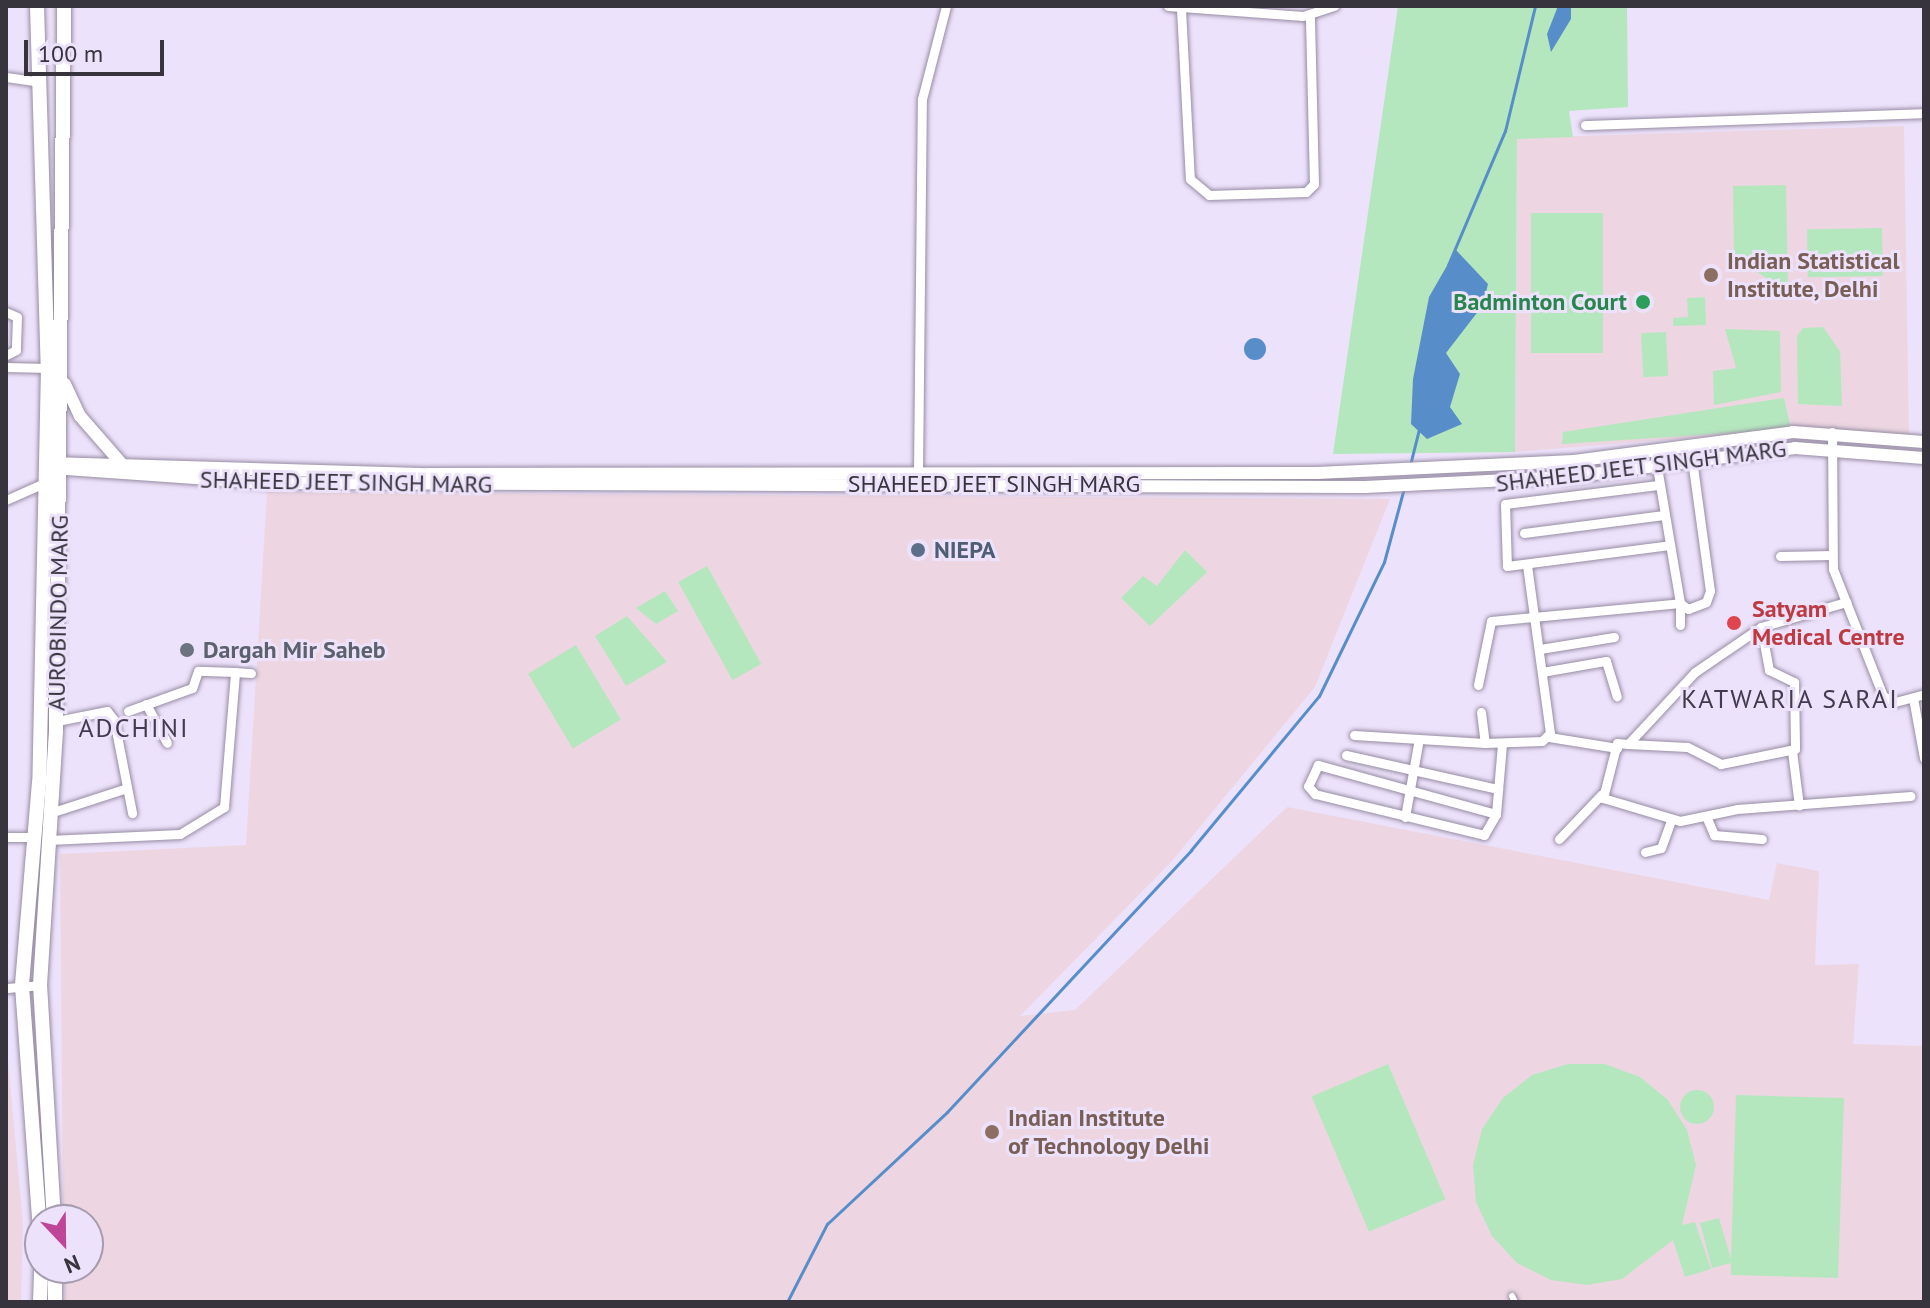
<!DOCTYPE html>
<html>
<head>
<meta charset="utf-8">
<style>
	body { margin:0 }
	#map { position:relative; width:1930px; height:1308px; overflow:hidden; background:#ede2fb; font-family:"PT Sans",sans-serif }
	div>[style] { position:absolute }
	.education>* { inset:0; background:#edd6e2 }
	.green>* { inset:0; background:#b5e7bf; transform-origin:0 0 }
	.round { border-radius:50% }
	.water>* { inset:0; background:#578ec9 }
	.stream>* { height:3px; margin:-1.5px; padding:0 1.5px; transform-origin:1.5px; border-radius:1.5px; background:#578ec9 }
	.roads { filter:drop-shadow(0 0 2px #968ca3) drop-shadow(0 0 2px #968ca3) }
	.pedestrian>* { height:6px; margin:-3px; padding:0 3px; transform-origin:3px; border-radius:3px; background:#fff }
	.minor>* { height:9px; margin:-4.5px; padding:0 4.5px; transform-origin:4.5px; border-radius:4.5px; background:#fff }
	.secondary>* { height:12px; margin:-6px; padding:0 6px; transform-origin:6px; border-radius:6px; background:#fff }
	.trunk>* { height:14px; margin:-7px; padding:0 7px; transform-origin:7px; border-radius:7px; background:#fff }
	.dots>* { width:22px; height:22px; translate:-50% -50%; box-sizing:border-box; border:4px solid #ede2fb; border-radius:50% }
	span { translate:-50% -50%; white-space:nowrap; text-align:center; line-height:1.15; -webkit-text-stroke:6px #ede2fb; paint-order:stroke }
	.education-label { font-size:24px; color:#785e54; font-weight:700 }
	.left { translate:0 -50%; text-align:left }
	.leisure-label { font-size:24px; color:#27864d; font-weight:700 }
	.right { translate:-100% -50%; text-align:right }
	.street-label { font-size:24px; color:#38343e }
	.service-label { font-size:24px; color:#4e5e75; font-weight:700 }
	.health-label { font-size:24px; color:#be3a42; font-weight:700 }
	.worship-label { font-size:24px; color:#5b616d; font-weight:700 }
	.neighbourhood-label { font-size:26px; color:#433a4d; letter-spacing:2px }
	.frame { position:absolute; inset:0; border:8px solid #38343e; pointer-events:none }
	.north { position:absolute; left:24px; top:1204px; width:80px; height:80px; box-sizing:border-box; background:#ede2fb; border:2px solid #a59caf; border-radius:50%; rotate:158deg; font-size:22px; font-weight:700; line-height:32px; text-align:center; color:#38343e }
	.north::after { content:''; display:block; margin:auto; width:28px; height:36px; background:#bf4598; clip-path:polygon(50% 0,100% 100%,50% 72%,0 100%) }
	.scale { position:absolute; left:24px; top:40px; width:140px; height:36px; box-sizing:border-box; border:4px solid #38343e; border-top:0; padding-left:10px; font-size:24px; line-height:28px; white-space:nowrap; color:#38343e; -webkit-text-stroke:6px #ede2fb; paint-order:stroke }
</style>
</head>
<body>
<div id="map">
	<div class="education">
		<div style="clip-path:polygon(1904px 126px,1909px 438px,1750px 433px,1515px 452px,1517px 138px)"></div>
		<div style="clip-path:polygon(267px 492px,1390px 499px,1315px 687px,1172px 861px,1020px 1016px,1075px 1010px,1287px 807px,1769px 900px,1777px 863px,1819px 871px,1815px 965px,1859px 964px,1853px 1044px,1924px 1046px,1924px 1302px,65px 1302px,64px 1268px,88px 1268px,88px 1220px,63px 1220px,60px 854px,246px 845px)"></div>
		<div style="clip-path:polygon(6px 1039px,23px 1224px,21px 1302px,6px 1302px)"></div>
	</div>
	<div class="green">
		<div style="clip-path:polygon(1398px 6px,1627px 6px,1628px 107px,1569px 111px,1573px 137px,1517px 139px,1515px 452px,1333px 454px)"></div>
		<div style="clip-path:polygon(1786px 185px,1788px 293px,1734px 256px,1733px 186px)"></div>
		<div style="left:1531px;top:213px;width:72px;height:140px"></div>
		<div style="left:1882px;top:228px;width:48px;height:75px;rotate:89deg"></div>
		<div class="round" style="left:1632px;top:291px;width:22px;height:22px"></div>
		<div style="clip-path:polygon(1705px 297px,1706px 325px,1673px 326px,1673px 318px,1688px 317px,1687px 298px)"></div>
		<div style="clip-path:polygon(1823px 327px,1840px 351px,1842px 406px,1798px 404px,1797px 336px,1803px 328px)"></div>
		<div style="clip-path:polygon(1725px 329px,1780px 331px,1781px 392px,1714px 405px,1713px 371px,1736px 368px)"></div>
		<div style="left:1666px;top:332px;width:44px;height:25px;rotate:87deg"></div>
		<div style="clip-path:polygon(1784px 398px,1791px 429px,1562px 444px,1563px 432px)"></div>
		<div style="clip-path:polygon(1185px 550px,1207px 572px,1150px 626px,1121px 598px,1143px 576px,1157px 586px)"></div>
		<div style="left:707px;top:566px;width:112px;height:33px;rotate:61deg"></div>
		<div style="clip-path:polygon(665px 591px,678px 611px,656px 624px,636px 608px)"></div>
		<div style="clip-path:polygon(627px 616px,667px 662px,626px 686px,595px 636px)"></div>
		<div style="left:576px;top:645px;width:87px;height:56px;rotate:59deg"></div>
		<div style="left:1388px;top:1064px;width:147px;height:83px;rotate:67deg"></div>
		<div style="clip-path:polygon(1568px 1064px,1605px 1064px,1640px 1077px,1668px 1100px,1687px 1130px,1696px 1165px,1682px 1225px,1695px 1222px,1711px 1269px,1685px 1277px,1673px 1240px,1622px 1279px,1587px 1285px,1551px 1280px,1517px 1263px,1492px 1236px,1476px 1202px,1473px 1165px,1482px 1129px,1503px 1098px,1532px 1075px)"></div>
		<div class="round" style="left:1680px;top:1090px;width:34px;height:34px"></div>
		<div style="clip-path:polygon(1736px 1095px,1844px 1098px,1838px 1278px,1731px 1275px,1731px 1263px,1712px 1268px,1700px 1223px,1719px 1218px,1731px 1259px)"></div>
	</div>
	<div class="water">
		<div style="clip-path:polygon(1558px 6px,1571px 6px,1571px 19px,1551px 52px,1547px 34px)"></div>
		<div style="clip-path:polygon(1456px 250px,1488px 284px,1483px 305px,1446px 353px,1460px 374px,1450px 407px,1462px 424px,1427px 439px,1411px 424px,1413px 379px,1429px 297px)"></div>
		<div class="round" style="left:1244px;top:338px;width:22px;height:22px"></div>
	</div>
	<div class="stream">
		<div style="left:1448px;top:265px;width:146px;rotate:-67deg"></div>
		<div style="left:1505px;top:131px;width:129px;rotate:-76.5deg"></div>
		<div style="left:1410px;top:465px;width:36px;rotate:-76deg"></div>
		<div style="left:787px;top:1302px;width:88px;rotate:-62.9deg"></div>
		<div style="left:827px;top:1224px;width:164px;rotate:-43deg"></div>
		<div style="left:947px;top:1112px;width:358px;rotate:-47deg"></div>
		<div style="left:1191px;top:850px;width:200px;rotate:-50.3deg"></div>
		<div style="left:1319px;top:696px;width:149px;rotate:-64.1deg"></div>
		<div style="left:1384px;top:562px;width:77px;rotate:-74.9deg"></div>
	</div>
	<div class="roads">
		<div class="pedestrian">
			<div style="left:1512px;top:1296px;width:7px;rotate:63deg"></div>
		</div>
		<div class="minor">
			<div style="left:1168px;top:6px;width:135px;rotate:4.2deg"></div>
			<div style="left:1303px;top:16px;width:33px;rotate:-18deg"></div>
			<div style="left:1181px;top:9px;width:170px;rotate:87deg"></div>
			<div style="left:1190px;top:179px;width:25px;rotate:40deg"></div>
			<div style="left:1209px;top:195px;width:97px;rotate:-1.8deg"></div>
			<div style="left:1306px;top:192px;width:11px;rotate:-45deg"></div>
			<div style="left:1314px;top:184px;width:169px;rotate:-91.4deg"></div>
			<div style="left:6px;top:77px;width:30px;rotate:8deg"></div>
			<div style="left:1585px;top:125px;width:339px;rotate:-2deg"></div>
			<div style="left:6px;top:312px;width:12px;rotate:24deg"></div>
			<div style="left:17px;top:317px;width:33px;rotate:92deg"></div>
			<div style="left:16px;top:350px;width:11px;rotate:153deg"></div>
			<div style="left:6px;top:367px;width:42px;rotate:1.4deg"></div>
			<div style="left:1832px;top:432px;width:137px;rotate:89.6deg"></div>
			<div style="left:1833px;top:569px;width:136px;rotate:68.5deg"></div>
			<div style="left:1883px;top:696px;width:13px;rotate:27deg"></div>
			<div style="left:1895px;top:702px;width:30px;rotate:-15deg"></div>
			<div style="left:918px;top:472px;width:373px;rotate:-89.4deg"></div>
			<div style="left:922px;top:99px;width:96px;rotate:-75.5deg"></div>
			<div style="left:1658px;top:485px;width:154px;rotate:172.9deg"></div>
			<div style="left:1505px;top:504px;width:62px;rotate:88.2deg"></div>
			<div style="left:1507px;top:566px;width:164px;rotate:-7.3deg"></div>
			<div style="left:6px;top:500px;width:39px;rotate:-24deg"></div>
			<div style="left:1524px;top:533px;width:141px;rotate:-7.3deg"></div>
			<div style="left:1780px;top:556px;width:52px;rotate:-1.1deg"></div>
			<div style="left:1680px;top:625px;width:22px;rotate:-90deg"></div>
			<div style="left:1680px;top:603px;width:10px;rotate:37deg"></div>
			<div style="left:1688px;top:609px;width:19px;rotate:-21deg"></div>
			<div style="left:1706px;top:602px;width:12px;rotate:-70deg"></div>
			<div style="left:1710px;top:591px;width:133px;rotate:-97.8deg"></div>
			<div style="left:1761px;top:627px;width:89px;rotate:-16.4deg"></div>
			<div style="left:1540px;top:649px;width:75px;rotate:-9.2deg"></div>
			<div style="left:235px;top:672px;width:16px;rotate:4deg"></div>
			<div style="left:1542px;top:672px;width:65px;rotate:-9.8deg"></div>
			<div style="left:1606px;top:661px;width:37px;rotate:73deg"></div>
			<div style="left:1478px;top:685px;width:65px;rotate:-78.5deg"></div>
			<div style="left:1491px;top:621px;width:190px;rotate:-5.4deg"></div>
			<div style="left:1680px;top:603px;width:156px;rotate:-99.6deg"></div>
			<div style="left:1913px;top:698px;width:61px;rotate:79.6deg"></div>
			<div style="left:146px;top:704px;width:44px;rotate:61.7deg"></div>
			<div style="left:1481px;top:712px;width:31px;rotate:83deg"></div>
			<div style="left:1485px;top:743px;width:57px;rotate:-2deg"></div>
			<div style="left:1542px;top:741px;width:11px;rotate:-45deg"></div>
			<div style="left:1550px;top:733px;width:170px;rotate:-97.8deg"></div>
			<div style="left:57px;top:721px;width:51px;rotate:-11.3deg"></div>
			<div style="left:107px;top:711px;width:11px;rotate:52deg"></div>
			<div style="left:114px;top:720px;width:95px;rotate:79deg"></div>
			<div style="left:1354px;top:735px;width:131px;rotate:3.5deg"></div>
			<div style="left:1549px;top:737px;width:69px;rotate:9.2deg"></div>
			<div style="left:1628px;top:744px;width:98px;rotate:-47.1deg"></div>
			<div style="left:1695px;top:672px;width:80px;rotate:-34.3deg"></div>
			<div style="left:1761px;top:627px;width:44px;rotate:79.5deg"></div>
			<div style="left:1769px;top:670px;width:28px;rotate:26deg"></div>
			<div style="left:1794px;top:682px;width:67px;rotate:89.1deg"></div>
			<div style="left:1795px;top:749px;width:76px;rotate:168.5deg"></div>
			<div style="left:1721px;top:764px;width:38px;rotate:-153deg"></div>
			<div style="left:1687px;top:747px;width:59px;rotate:-177.1deg"></div>
			<div style="left:1628px;top:744px;width:11px;rotate:-175deg"></div>
			<div style="left:1617px;top:743px;width:57px;rotate:104.3deg"></div>
			<div style="left:1603px;top:798px;width:80px;rotate:16.6deg"></div>
			<div style="left:1680px;top:821px;width:58px;rotate:-11.9deg"></div>
			<div style="left:1737px;top:809px;width:174px;rotate:-4.3deg"></div>
			<div style="left:1792px;top:751px;width:55px;rotate:82.7deg"></div>
			<div style="left:1346px;top:755px;width:156px;rotate:12.6deg"></div>
			<div style="left:50px;top:813px;width:81px;rotate:-18deg"></div>
			<div style="left:1496px;top:814px;width:185px;rotate:-164.6deg"></div>
			<div style="left:1318px;top:765px;width:23px;rotate:115deg"></div>
			<div style="left:1308px;top:786px;width:11px;rotate:49deg"></div>
			<div style="left:1315px;top:794px;width:174px;rotate:13.6deg"></div>
			<div style="left:1484px;top:835px;width:24px;rotate:-60deg"></div>
			<div style="left:1496px;top:814px;width:70px;rotate:-85.1deg"></div>
			<div style="left:1706px;top:816px;width:21px;rotate:67deg"></div>
			<div style="left:1714px;top:835px;width:48px;rotate:4.8deg"></div>
			<div style="left:1405px;top:817px;width:74px;rotate:-79.9deg"></div>
			<div style="left:6px;top:837px;width:28px"></div>
			<div style="left:1559px;top:839px;width:62px;rotate:-46.3deg"></div>
			<div style="left:49px;top:840px;width:131px;rotate:-2.6deg"></div>
			<div style="left:180px;top:834px;width:52px;rotate:-31.5deg"></div>
			<div style="left:224px;top:807px;width:135px;rotate:-85.3deg"></div>
			<div style="left:235px;top:672px;width:37px;rotate:-178deg"></div>
			<div style="left:198px;top:671px;width:18px;rotate:109deg"></div>
			<div style="left:192px;top:688px;width:68px;rotate:160.2deg"></div>
			<div style="left:1645px;top:852px;width:16px;rotate:-14deg"></div>
			<div style="left:1661px;top:848px;width:29px;rotate:-70deg"></div>
			<div style="left:6px;top:988px;width:34px;rotate:-5deg"></div>
		</div>
		<div class="secondary">
			<div style="left:65px;top:384px;width:35px;rotate:65deg"></div>
			<div style="left:80px;top:416px;width:62px;rotate:48.9deg"></div>
			<div style="left:50px;top:463px;width:378px;rotate:1.7deg"></div>
			<div style="left:428px;top:474px;width:889px;rotate:-0.06deg"></div>
			<div style="left:1317px;top:473px;width:257px;rotate:-2.7deg"></div>
			<div style="left:1574px;top:461px;width:221px;rotate:-7.5deg"></div>
			<div style="left:1793px;top:432px;width:131px;rotate:4.4deg"></div>
			<div style="left:52px;top:468px;width:215px;rotate:4deg"></div>
			<div style="left:266px;top:483px;width:1099px;rotate:0.21deg"></div>
			<div style="left:1365px;top:487px;width:205px;rotate:-2.8deg"></div>
			<div style="left:1570px;top:477px;width:227px;rotate:-7.3deg"></div>
			<div style="left:1795px;top:448px;width:129px;rotate:4.4deg"></div>
		</div>
		<div class="trunk">
			<div style="left:37px;top:6px;width:362px;rotate:88.3deg"></div>
			<div style="left:48px;top:368px;width:414px;rotate:91.2deg"></div>
			<div style="left:39px;top:782px;width:205px;rotate:94.8deg"></div>
			<div style="left:22px;top:986px;width:244px;rotate:85.8deg"></div>
			<div style="left:54px;top:1220px;width:235px;rotate:-93.4deg"></div>
			<div style="left:40px;top:985px;width:255px;rotate:-86.4deg"></div>
			<div style="left:56px;top:731px;width:725px;rotate:-89.37deg"></div>
			<div style="left:40px;top:1302px;width:34px;rotate:-88deg"></div>
			<div style="left:55px;top:1302px;width:34px;rotate:-90deg"></div>
		</div>
	</div>
	<div class="dots">
		<div style="left:1711px;top:275px;background:#8d6e63"></div>
		<div style="left:1643px;top:302px;background:#2e9e5b"></div>
		<div style="left:918px;top:550px;background:#5c6f8a"></div>
		<div style="left:1734px;top:623px;background:#e0444e"></div>
		<div style="left:187px;top:650px;background:#6b7280"></div>
		<div style="left:992px;top:1132px;background:#8d6e63"></div>
	</div>
	<div class="education-label">
		<span class="left" style="left:1727px;top:275px">Indian Statistical<br>Institute, Delhi</span>
		<span class="left" style="left:1008px;top:1132px">Indian Institute<br>of Technology Delhi</span>
	</div>
	<div class="leisure-label">
		<span class="right" style="left:1627px;top:302px">Badminton Court</span>
	</div>
	<div class="street-label">
		<span style="left:1641px;top:466px;rotate:-7deg">SHAHEED JEET SINGH MARG</span>
		<span style="left:346px;top:482px;rotate:1deg">SHAHEED JEET SINGH MARG</span>
		<span style="left:994px;top:484px">SHAHEED JEET SINGH MARG</span>
		<span style="left:58px;top:613px;rotate:-89deg">AUROBINDO MARG</span>
	</div>
	<div class="service-label">
		<span class="left" style="left:934px;top:550px">NIEPA</span>
	</div>
	<div class="health-label">
		<span class="left" style="left:1752px;top:623px">Satyam<br>Medical Centre</span>
	</div>
	<div class="worship-label">
		<span class="left" style="left:203px;top:650px">Dargah Mir Saheb</span>
	</div>
	<div class="neighbourhood-label">
		<span style="left:1790px;top:699px">KATWARIA SARAI</span>
		<span style="left:134px;top:728px">ADCHINI</span>
	</div>
	<div class="frame"></div>
	<div class="north">N</div>
	<div class="scale">100 m</div>
</div>
</body>
</html>
